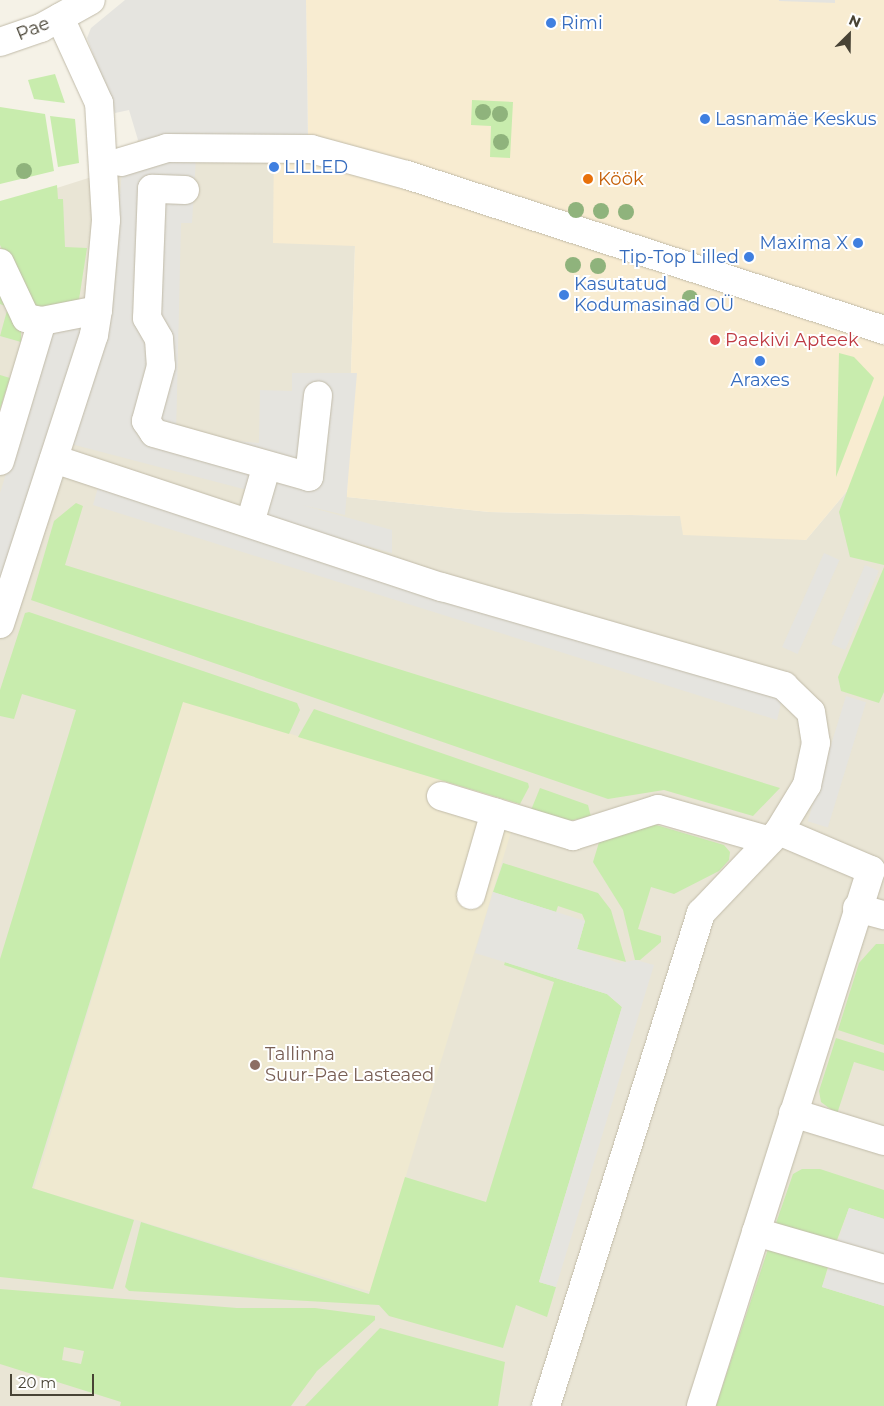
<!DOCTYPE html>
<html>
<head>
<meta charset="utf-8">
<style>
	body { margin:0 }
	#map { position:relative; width:884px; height:1406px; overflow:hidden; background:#f5f2e7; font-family:Montserrat,sans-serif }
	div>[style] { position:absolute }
	.residential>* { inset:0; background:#e9e5d5 }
	.commercial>* { inset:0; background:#f8ecd1 }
	.education>* { inset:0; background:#efe9d0; transform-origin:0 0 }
	.green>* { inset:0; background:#c8ecad }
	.parking>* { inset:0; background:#e5e4df; transform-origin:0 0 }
	.roads { filter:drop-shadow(0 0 1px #c1bba9) drop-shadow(0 0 1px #c1bba9) }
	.minor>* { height:28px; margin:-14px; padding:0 14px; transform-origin:14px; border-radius:14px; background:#fff }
	.trees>* { width:16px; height:16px; margin:-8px; border-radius:50%; background:#8fb37c }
	.dots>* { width:14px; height:14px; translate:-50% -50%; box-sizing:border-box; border:2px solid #fff; border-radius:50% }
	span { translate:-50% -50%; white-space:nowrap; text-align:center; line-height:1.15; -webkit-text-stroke:4px #fff; paint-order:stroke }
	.shop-label { font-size:18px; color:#366cbe }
	.left { translate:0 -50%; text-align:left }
	.right { translate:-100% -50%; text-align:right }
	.street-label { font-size:18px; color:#484335 }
	.food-label { font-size:18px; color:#c56008 }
	.health-label { font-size:18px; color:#be3a42 }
	.education-label { font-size:18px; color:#785e54 }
	.north { position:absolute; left:824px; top:10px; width:50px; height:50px; -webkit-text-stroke:4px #fff; paint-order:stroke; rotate:23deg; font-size:14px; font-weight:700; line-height:20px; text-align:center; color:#484335 }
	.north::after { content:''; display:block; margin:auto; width:18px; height:22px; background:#484335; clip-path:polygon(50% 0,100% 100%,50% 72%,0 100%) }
	.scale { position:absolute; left:10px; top:1374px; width:84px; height:22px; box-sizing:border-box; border:2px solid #484335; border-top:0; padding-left:6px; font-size:15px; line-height:18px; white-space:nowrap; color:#484335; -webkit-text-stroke:4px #fff; paint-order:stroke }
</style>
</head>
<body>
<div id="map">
	<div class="residential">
		<div style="clip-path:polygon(138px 140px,274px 140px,355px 245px,347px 497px,489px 512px,680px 516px,806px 540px,884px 447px,884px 1406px,0 1406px,0 206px,120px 168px)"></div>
	</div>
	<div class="commercial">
		<div style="clip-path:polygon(306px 0,884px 0,884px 447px,806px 540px,683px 535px,680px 516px,489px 512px,347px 497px,355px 246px,273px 243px,274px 140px,308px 140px)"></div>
	</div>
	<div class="education">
		<div style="left:183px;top:701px;width:352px;height:510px;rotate:17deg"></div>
	</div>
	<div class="green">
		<div style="clip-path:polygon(55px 74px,65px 103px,34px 99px,28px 80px)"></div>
		<div style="clip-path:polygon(472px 100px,513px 102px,510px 158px,490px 157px,491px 126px,471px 125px)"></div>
		<div style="clip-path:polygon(0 107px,45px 114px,54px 171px,0 184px)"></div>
		<div style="clip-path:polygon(50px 116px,75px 119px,79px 163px,58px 167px)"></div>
		<div style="clip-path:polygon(57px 185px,58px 199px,63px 199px,65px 247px,87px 248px,78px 306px,30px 308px,0 245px,0 201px)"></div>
		<div style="clip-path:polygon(0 281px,21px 325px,21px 342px,0 336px,8px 307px,0 304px)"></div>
		<div style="clip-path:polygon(839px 353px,854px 357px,874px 378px,836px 477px)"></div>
		<div style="clip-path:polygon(0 375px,10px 378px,0 409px)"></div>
		<div style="clip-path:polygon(884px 395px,884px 565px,850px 557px,839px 512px)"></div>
		<div style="clip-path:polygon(76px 503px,83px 506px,65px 565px,780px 788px,753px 816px,664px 790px,608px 799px,31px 600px,54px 521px)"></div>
		<div style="clip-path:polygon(884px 567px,884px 692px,879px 703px,841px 691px,838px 677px)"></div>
		<div style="clip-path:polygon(29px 612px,297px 703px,300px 710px,289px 734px,183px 702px,32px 1188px,134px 1220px,113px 1289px,0 1277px,0 959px,76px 710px,22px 694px,14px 719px,0 716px,0 690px,25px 613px)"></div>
		<div style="clip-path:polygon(314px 709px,528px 783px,529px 787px,520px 804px,298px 737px)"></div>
		<div style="clip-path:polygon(540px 788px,588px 805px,591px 817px,567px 821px,531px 810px)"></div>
		<div style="clip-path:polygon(653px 824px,724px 845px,730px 852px,729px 860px,719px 871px,674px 894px,651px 887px,638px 929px,661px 936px,661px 942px,640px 960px,635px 960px,623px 910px,593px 862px,600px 839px)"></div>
		<div style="clip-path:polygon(503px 863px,598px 893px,611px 910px,626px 962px,577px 949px,585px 921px,582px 914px,558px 906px,556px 912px,493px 892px)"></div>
		<div style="clip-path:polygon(876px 944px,884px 944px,884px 1045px,838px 1030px,859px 963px)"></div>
		<div style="clip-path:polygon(505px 962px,607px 994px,622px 1007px,539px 1282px,556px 1287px,547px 1317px,516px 1305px,503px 1348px,389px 1316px,379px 1305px,129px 1291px,125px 1287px,141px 1222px,369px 1294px,405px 1177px,486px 1202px,554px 982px,504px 965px)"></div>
		<div style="clip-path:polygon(836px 1038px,884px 1053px,884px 1071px,854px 1062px,837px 1114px,821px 1102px,819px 1091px)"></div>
		<div style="clip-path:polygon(802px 1169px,820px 1169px,884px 1190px,884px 1219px,849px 1208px,834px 1248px,774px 1229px,793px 1174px)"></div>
		<div style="clip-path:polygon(770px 1243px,830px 1260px,822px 1287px,884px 1306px,884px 1406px,716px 1406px)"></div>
		<div style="clip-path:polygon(evenodd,0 1289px,237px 1308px,315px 1308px,375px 1316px,375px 1320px,317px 1371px,291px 1406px,120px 1406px,121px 1402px,0 1364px,0 1289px,64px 1347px,84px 1351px,81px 1364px,62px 1360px,64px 1347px)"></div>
		<div style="clip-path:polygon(380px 1328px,505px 1362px,498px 1406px,305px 1406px)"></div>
	</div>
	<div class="parking">
		<div style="clip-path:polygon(125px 0,306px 0,308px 140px,138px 140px,129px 110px,115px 113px,87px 38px,91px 28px)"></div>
		<div style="clip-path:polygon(779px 0,835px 0,835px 3px,779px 1px)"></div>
		<div style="clip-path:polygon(171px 154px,196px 157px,192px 223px,181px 223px,176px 436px,259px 443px,260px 390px,292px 391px,292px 373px,357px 373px,345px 515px,302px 505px,392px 530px,392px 553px,264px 518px,270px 496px,71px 444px,117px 234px,122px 170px)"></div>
		<div style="clip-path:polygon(85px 325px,0 591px,0 493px,50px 333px)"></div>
		<div style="clip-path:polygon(99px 484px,783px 695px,777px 720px,93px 505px)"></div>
		<div style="left:824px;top:553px;width:17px;height:103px;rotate:24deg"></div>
		<div style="left:865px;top:565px;width:15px;height:86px;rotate:23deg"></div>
		<div style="left:846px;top:696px;width:21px;height:131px;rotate:17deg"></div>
		<div style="clip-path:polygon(493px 892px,585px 921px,577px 949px,619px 963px,636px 960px,654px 965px,556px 1287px,539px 1282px,622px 1007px,607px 994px,475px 953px)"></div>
		<div style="clip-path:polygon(849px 1208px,884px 1219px,884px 1306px,822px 1287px)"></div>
	</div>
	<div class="roads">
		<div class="minor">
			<div style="left:0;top:42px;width:43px;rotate:-18.9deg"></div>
			<div style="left:41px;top:28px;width:57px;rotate:-29.2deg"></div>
			<div style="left:121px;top:162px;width:48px;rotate:-16.9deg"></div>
			<div style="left:167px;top:148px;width:144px;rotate:0.4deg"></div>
			<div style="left:311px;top:149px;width:99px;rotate:15.2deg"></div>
			<div style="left:407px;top:175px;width:502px;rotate:18deg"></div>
			<div style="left:185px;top:190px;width:33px;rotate:-178deg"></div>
			<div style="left:152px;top:189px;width:129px;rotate:92.2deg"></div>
			<div style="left:147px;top:318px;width:24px;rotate:60deg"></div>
			<div style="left:159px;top:339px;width:27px;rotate:86deg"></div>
			<div style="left:161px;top:366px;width:57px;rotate:105.3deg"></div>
			<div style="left:146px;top:421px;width:14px;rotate:56deg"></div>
			<div style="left:154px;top:433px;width:161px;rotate:15.8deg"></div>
			<div style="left:309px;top:477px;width:82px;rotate:-83.7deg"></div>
			<div style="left:0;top:263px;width:61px;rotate:64.7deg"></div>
			<div style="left:26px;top:318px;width:16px;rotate:11deg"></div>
			<div style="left:54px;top:459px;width:409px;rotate:18.3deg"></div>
			<div style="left:442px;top:587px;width:356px;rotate:16.1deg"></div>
			<div style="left:784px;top:686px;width:37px;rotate:44deg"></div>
			<div style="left:811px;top:712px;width:31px;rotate:81deg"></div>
			<div style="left:816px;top:743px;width:43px;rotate:102.1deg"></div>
			<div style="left:807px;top:785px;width:54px;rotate:121.3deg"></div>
			<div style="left:779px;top:831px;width:100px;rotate:23deg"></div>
			<div style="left:871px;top:870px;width:562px;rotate:107.6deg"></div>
			<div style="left:0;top:461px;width:146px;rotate:-73.3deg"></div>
			<div style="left:42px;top:321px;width:57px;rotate:-11.1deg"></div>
			<div style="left:250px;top:523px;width:60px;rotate:-73.7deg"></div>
			<div style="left:0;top:624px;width:304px;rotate:-72deg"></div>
			<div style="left:94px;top:335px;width:25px;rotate:-81deg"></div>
			<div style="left:98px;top:310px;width:90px;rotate:-84.9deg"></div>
			<div style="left:106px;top:220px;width:117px;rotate:-93.4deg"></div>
			<div style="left:99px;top:103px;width:94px;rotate:-114.6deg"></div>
			<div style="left:441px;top:796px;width:138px;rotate:16.9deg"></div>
			<div style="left:573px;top:836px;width:89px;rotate:-17.6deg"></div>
			<div style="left:658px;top:809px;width:116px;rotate:15.9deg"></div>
			<div style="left:471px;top:895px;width:86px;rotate:-73.9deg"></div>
			<div style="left:857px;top:908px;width:28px;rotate:15deg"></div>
			<div style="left:793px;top:1113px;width:95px;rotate:17.1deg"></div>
			<div style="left:756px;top:1232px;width:133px;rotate:16.1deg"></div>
			<div style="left:546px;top:1406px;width:517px;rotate:-72.55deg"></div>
			<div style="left:701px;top:913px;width:113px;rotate:-46.4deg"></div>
		</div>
	</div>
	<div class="trees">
		<div style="left:483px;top:112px"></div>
		<div style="left:500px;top:114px"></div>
		<div style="left:501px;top:142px"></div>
		<div style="left:24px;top:171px"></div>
		<div style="left:576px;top:210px"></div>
		<div style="left:601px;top:211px"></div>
		<div style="left:626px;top:212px"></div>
		<div style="left:573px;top:265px"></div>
		<div style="left:598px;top:266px"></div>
		<div style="left:690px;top:298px"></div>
	</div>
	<div class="dots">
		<div style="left:551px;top:23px;background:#3f7fe0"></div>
		<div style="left:705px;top:119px;background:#3f7fe0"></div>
		<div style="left:274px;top:167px;background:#3f7fe0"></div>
		<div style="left:588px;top:179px;background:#e8710a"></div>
		<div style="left:858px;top:243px;background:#3f7fe0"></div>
		<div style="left:749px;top:257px;background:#3f7fe0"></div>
		<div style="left:564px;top:295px;background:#3f7fe0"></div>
		<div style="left:715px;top:340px;background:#e0444e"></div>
		<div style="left:760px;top:361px;background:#3f7fe0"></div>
		<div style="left:255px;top:1065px;background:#8d6e63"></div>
	</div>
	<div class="shop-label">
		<span class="left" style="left:561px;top:23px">Rimi</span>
		<span class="left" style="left:715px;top:119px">Lasnamäe Keskus</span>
		<span class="left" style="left:284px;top:167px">LILLED</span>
		<span class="right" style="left:848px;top:243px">Maxima X</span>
		<span class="right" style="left:739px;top:257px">Tip-Top Lilled</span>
		<span class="left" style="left:574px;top:295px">Kasutatud<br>Kodumasinad OÜ</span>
		<span style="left:760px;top:380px">Araxes</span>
	</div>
	<div class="street-label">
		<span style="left:33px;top:29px;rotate:-22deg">Pae</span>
	</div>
	<div class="food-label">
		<span class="left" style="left:598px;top:179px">Köök</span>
	</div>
	<div class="health-label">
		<span class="left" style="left:725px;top:340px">Paekivi Apteek</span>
	</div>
	<div class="education-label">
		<span class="left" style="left:265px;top:1065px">Tallinna<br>Suur-Pae Lasteaed</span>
	</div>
	<div class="north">N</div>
	<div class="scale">20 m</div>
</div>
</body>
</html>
